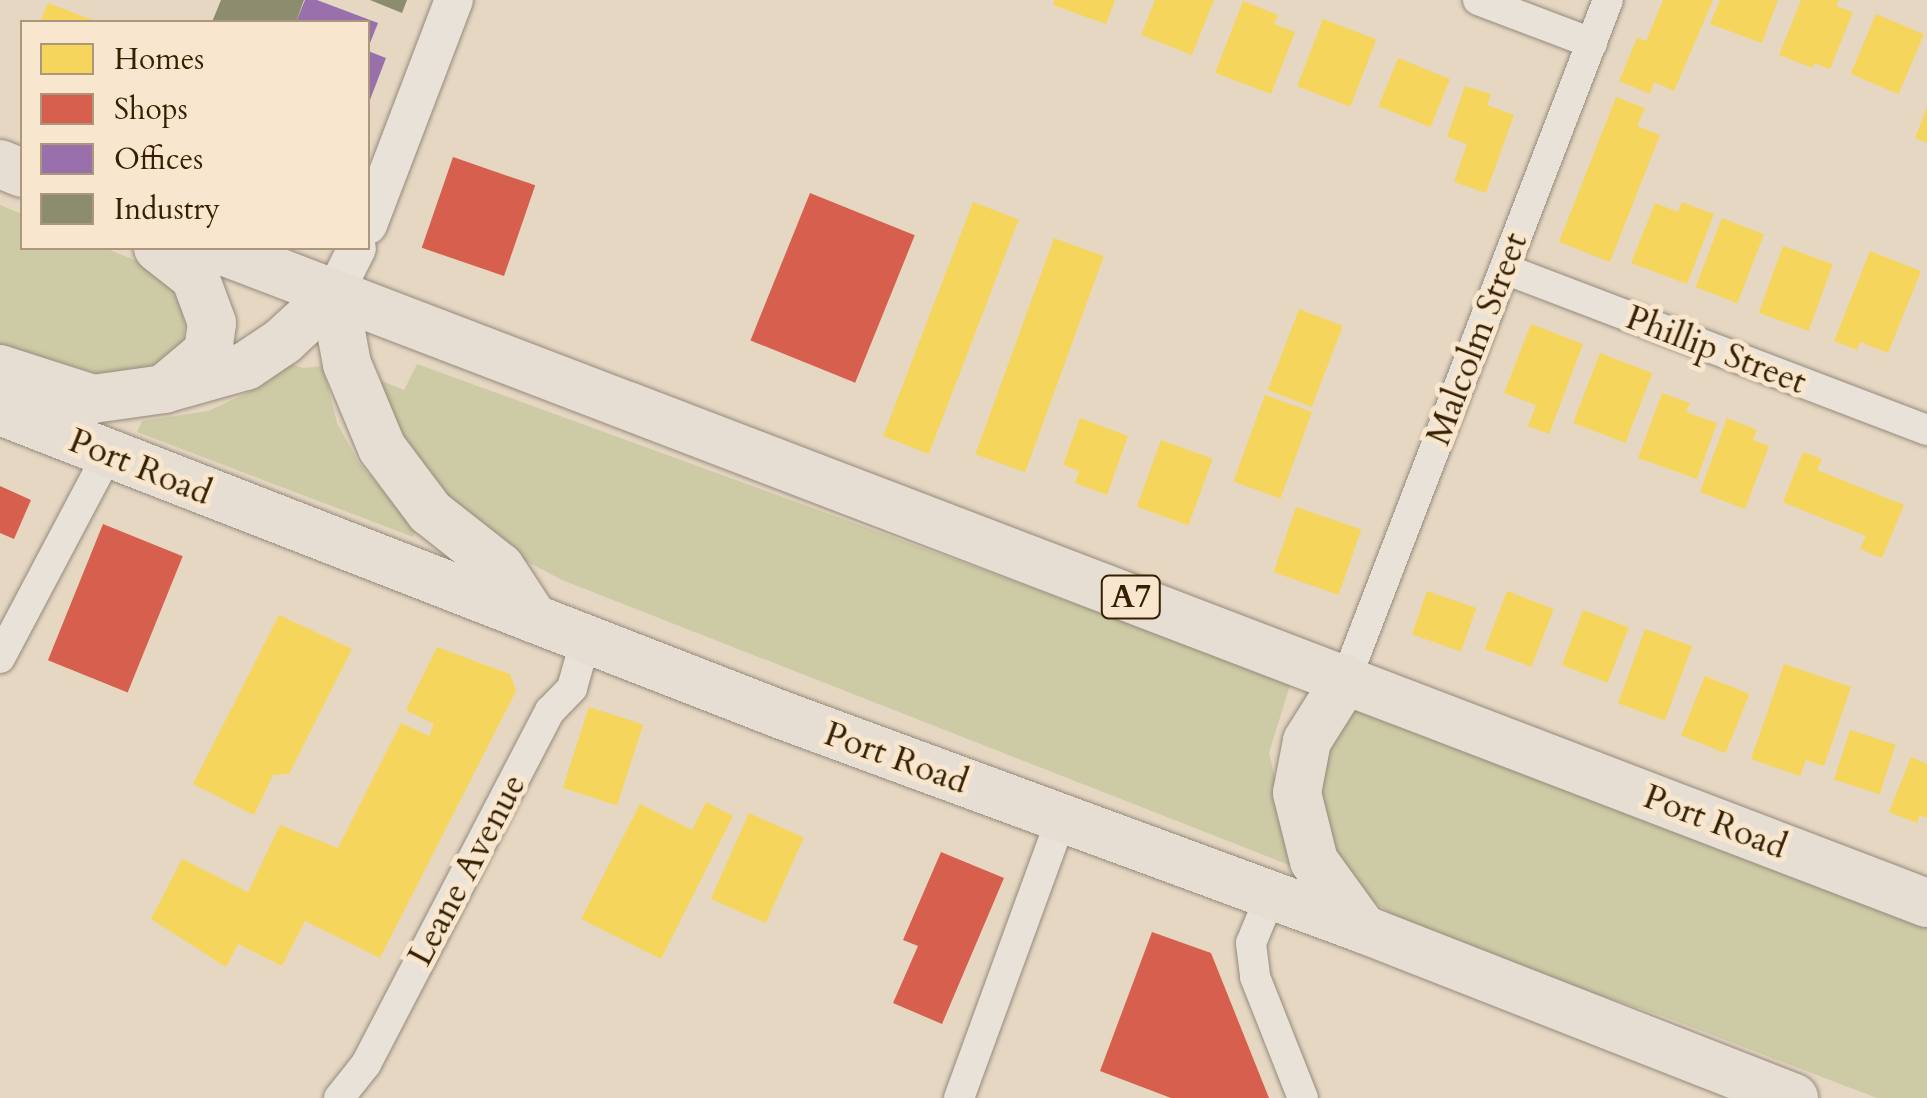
<!DOCTYPE html>
<html>
<head>
<meta charset="utf-8">
<style>
	body { margin:0 }
	#map { position:relative; width:1927px; height:1098px; overflow:hidden; background:#e6d7c3; font-family:Cardo,serif }
	div>[style] { position:absolute }
	.green>* { inset:0; background:#cdcaa6 }
	.homes>* { inset:0; background:#f6d55c; transform-origin:0 0 }
	.shops>* { inset:0; background:#d6604d; transform-origin:0 0 }
	.offices>* { inset:0; background:#9970ab }
	.industry>* { inset:0; background:#8c8c6e }
	.roads { filter:drop-shadow(0 0 2px #958a7b) drop-shadow(0 0 2px #958a7b) }
	.minor>* { height:30px; margin:-15px; padding:0 15px; transform-origin:15px; border-radius:15px; background:#e9e2d8 }
	.tertiary>* { height:38px; margin:-19px; padding:0 19px; transform-origin:19px; border-radius:19px; background:#e9e2d8 }
	.trunk>* { height:48px; margin:-24px; padding:0 24px; transform-origin:24px; border-radius:24px; background:#e6ded2 }
	span { translate:-50% -50%; white-space:nowrap; text-align:center; line-height:1.15; -webkit-text-stroke:10px #f8e7ce; paint-order:stroke }
	.shield-label span { padding:2px 8px; background:#f8e7ce; border:2px solid; border-radius:8px; -webkit-text-stroke-width:0 }
	.shield-label { font-size:32px; color:#362000; font-weight:700 }
	.street-label { font-size:35px; color:#362000 }
	.legend { position:absolute; left:20px; top:20px; width:350px; height:230px; box-sizing:border-box; background:#f8e7ce; border:2px solid #aa977c; margin:0; padding:12px 18px; list-style:none; font-size:30px; color:#362000 }
	.legend li { display:flex; align-items:center; gap:20px; height:50px }
	.legend b { width:50px; border:2px solid #aa977c }
</style>
</head>
<body>
<div id="map">
	<div class="green">
		<div style="clip-path:polygon(0 205px,22px 214px,22px 248px,105px 248px,149px 266px,180px 291px,186px 313px,183px 344px,151px 367px,101px 375px,0 344px)"></div>
		<div style="clip-path:polygon(283px 361px,303px 368px,323px 366px,337px 423px,359px 463px,417px 528px,413px 537px,137px 432px,142px 421px,208px 411px,249px 392px)"></div>
		<div style="clip-path:polygon(417px 364px,1291px 682px,1269px 753px,1297px 868px,562px 580px,486px 540px,416px 479px,355px 370px,404px 390px)"></div>
		<div style="clip-path:polygon(1353px 701px,1927px 918px,1927px 1098px,1877px 1098px,1660px 1015px,1420px 936px,1328px 868px,1307px 796px)"></div>
	</div>
	<div class="homes">
		<div style="clip-path:polygon(1055px 0,1115px 0,1106px 24px,1053px 5px)"></div>
		<div style="clip-path:polygon(1155px 0,1214px 0,1192px 55px,1141px 35px)"></div>
		<div style="clip-path:polygon(1663px 0,1713px 0,1674px 91px,1654px 82px,1650px 94px,1619px 81px,1637px 38px,1646px 41px)"></div>
		<div style="clip-path:polygon(1720px 0,1778px 0,1762px 43px,1710px 24px)"></div>
		<div style="clip-path:polygon(1801px 0,1839px 0,1836px 6px,1853px 12px,1830px 69px,1814px 63px,1813px 68px,1779px 55px)"></div>
		<div style="clip-path:polygon(1243px 1px,1278px 15px,1274px 24px,1295px 32px,1271px 94px,1215px 73px)"></div>
		<div style="clip-path:polygon(48px 3px,98px 22px,40px 22px)"></div>
		<div style="left:1876px;top:14px;width:52px;height:65px;rotate:23deg"></div>
		<div style="left:1323px;top:19px;width:57px;height:72px;rotate:21deg"></div>
		<div style="left:1398px;top:58px;width:56px;height:52px;rotate:22deg"></div>
		<div style="clip-path:polygon(1465px 86px,1491px 94px,1487px 105px,1514px 115px,1486px 193px,1454px 182px,1467px 144px,1447px 137px)"></div>
		<div style="clip-path:polygon(1616px 97px,1645px 108px,1637px 126px,1660px 135px,1610px 262px,1559px 242px)"></div>
		<div style="clip-path:polygon(1927px 107px,1927px 143px,1915px 138px)"></div>
		<div style="left:973px;top:202px;width:49px;height:251px;rotate:21deg"></div>
		<div style="clip-path:polygon(1682px 202px,1714px 214px,1687px 284px,1631px 263px,1655px 203px,1678px 212px)"></div>
		<div style="left:1722px;top:218px;width:45px;height:74px;rotate:21deg"></div>
		<div style="left:1054px;top:238px;width:53px;height:230px;rotate:20deg"></div>
		<div style="left:1783px;top:246px;width:53px;height:71px;rotate:20deg"></div>
		<div style="clip-path:polygon(1870px 251px,1921px 271px,1888px 353px,1860px 342px,1857px 350px,1834px 341px)"></div>
		<div style="left:1299px;top:309px;width:47px;height:87px;rotate:21deg"></div>
		<div style="clip-path:polygon(1531px 324px,1583px 344px,1549px 434px,1528px 426px,1536px 405px,1504px 393px)"></div>
		<div style="left:1600px;top:353px;width:56px;height:75px;rotate:21deg"></div>
		<div style="clip-path:polygon(1662px 393px,1690px 403px,1686px 412px,1717px 423px,1697px 479px,1638px 458px)"></div>
		<div style="left:1265px;top:395px;width:50px;height:92px;rotate:20deg"></div>
		<div style="clip-path:polygon(1080px 418px,1128px 436px,1107px 495px,1075px 483px,1079px 471px,1063px 465px)"></div>
		<div style="clip-path:polygon(1727px 418px,1757px 430px,1753px 440px,1769px 446px,1745px 509px,1700px 492px)"></div>
		<div style="left:1161px;top:440px;width:55px;height:71px;rotate:20deg"></div>
		<div style="clip-path:polygon(1803px 452px,1822px 459px,1817px 470px,1904px 505px,1882px 558px,1860px 549px,1866px 536px,1783px 502px)"></div>
		<div style="left:1296px;top:507px;width:69px;height:69px;rotate:19deg"></div>
		<div style="left:1427px;top:591px;width:52px;height:46px;rotate:19deg"></div>
		<div style="left:1507px;top:591px;width:50px;height:62px;rotate:21deg"></div>
		<div style="left:1583px;top:610px;width:49px;height:59px;rotate:21deg"></div>
		<div style="clip-path:polygon(279px 615px,352px 649px,289px 774px,273px 775px,254px 815px,193px 784px)"></div>
		<div style="left:1645px;top:629px;width:50px;height:79px;rotate:20deg"></div>
		<div style="clip-path:polygon(437px 647px,510px 674px,516px 691px,380px 958px,305px 921px,282px 966px,238px 944px,226px 967px,151px 919px,182px 859px,248px 892px,280px 825px,338px 848px,401px 723px,429px 736px,434px 724px,406px 710px)"></div>
		<div style="clip-path:polygon(1784px 664px,1851px 687px,1824px 766px,1806px 760px,1800px 776px,1751px 759px)"></div>
		<div style="left:1705px;top:676px;width:48px;height:64px;rotate:22deg"></div>
		<div style="left:589px;top:707px;width:57px;height:85px;rotate:18deg"></div>
		<div style="left:1850px;top:730px;width:48px;height:52px;rotate:18deg"></div>
		<div style="clip-path:polygon(1911px 757px,1927px 764px,1927px 818px,1920px 815px,1917px 823px,1889px 812px)"></div>
		<div style="clip-path:polygon(706px 802px,733px 816px,661px 959px,581px 919px,640px 804px,692px 830px)"></div>
		<div style="left:749px;top:813px;width:60px;height:94px;rotate:24deg"></div>
	</div>
	<div class="shops">
		<div style="left:453px;top:157px;width:87px;height:96px;rotate:19deg"></div>
		<div style="left:810px;top:193px;width:113px;height:159px;rotate:22deg"></div>
		<div style="clip-path:polygon(0 486px,31px 500px,14px 539px,0 533px)"></div>
		<div style="left:103px;top:524px;width:86px;height:147px;rotate:22deg"></div>
		<div style="clip-path:polygon(941px 852px,1004px 878px,942px 1024px,893px 1003px,918px 946px,903px 940px)"></div>
		<div style="clip-path:polygon(1152px 932px,1211px 953px,1269px 1098px,1171px 1098px,1100px 1071px)"></div>
	</div>
	<div class="offices">
		<div style="clip-path:polygon(305px 0,317px 0,378px 23px,368px 48px,368px 22px,296px 22px)"></div>
		<div style="clip-path:polygon(368px 51px,386px 58px,368px 105px)"></div>
	</div>
	<div class="industry">
		<div style="clip-path:polygon(221px 0,304px 0,296px 22px,212px 22px)"></div>
		<div style="clip-path:polygon(370px 0,407px 0,402px 13px)"></div>
	</div>
	<div class="roads">
		<div class="minor">
			<div style="left:1478px;top:0;width:122px;rotate:20.7deg"></div>
			<div style="left:1505px;top:269px;width:452px;rotate:20.9deg"></div>
			<div style="left:0;top:658px;width:231px;rotate:-62.1deg"></div>
			<div style="left:1346px;top:679px;width:728px;rotate:-68.9deg"></div>
			<div style="left:1270px;top:897px;width:50px;rotate:112.4deg"></div>
			<div style="left:1251px;top:943px;width:34px;rotate:83deg"></div>
			<div style="left:1255px;top:977px;width:130px;rotate:68.4deg"></div>
			<div style="left:339px;top:1098px;width:43px;rotate:-51.5deg"></div>
			<div style="left:366px;top:1064px;width:398px;rotate:-62.5deg"></div>
			<div style="left:550px;top:711px;width:32px;rotate:-46deg"></div>
			<div style="left:572px;top:688px;width:51px;rotate:-74.1deg"></div>
			<div style="left:959px;top:1098px;width:297px;rotate:-69.9deg"></div>
		</div>
		<div class="tertiary">
			<div style="left:368px;top:225px;width:241px;rotate:-69.1deg"></div>
			<div style="left:334px;top:294px;width:51px;rotate:-63.4deg"></div>
		</div>
		<div class="trunk">
			<div style="left:0;top:164px;width:24px;rotate:22deg"></div>
			<div style="left:158px;top:248px;width:47px;rotate:38.1deg"></div>
			<div style="left:195px;top:277px;width:49px;rotate:69.7deg"></div>
			<div style="left:212px;top:323px;width:29px;rotate:98deg"></div>
			<div style="left:208px;top:352px;width:56px;rotate:140.1deg"></div>
			<div style="left:215px;top:248px;width:1833px;rotate:20.94deg"></div>
			<div style="left:334px;top:294px;width:71px;rotate:79.5deg"></div>
			<div style="left:347px;top:364px;width:91px;rotate:67.4deg"></div>
			<div style="left:382px;top:448px;width:80px;rotate:53.1deg"></div>
			<div style="left:430px;top:512px;width:89px;rotate:38.2deg"></div>
			<div style="left:500px;top:567px;width:62px;rotate:56.8deg"></div>
			<div style="left:0;top:369px;width:98px;rotate:17.9deg"></div>
			<div style="left:93px;top:399px;width:72px;rotate:-8deg"></div>
			<div style="left:164px;top:389px;width:85px;rotate:-15.7deg"></div>
			<div style="left:246px;top:366px;width:45px;rotate:-34deg"></div>
			<div style="left:283px;top:341px;width:69px;rotate:-42.7deg"></div>
			<div style="left:0;top:411px;width:836px;rotate:21.25deg"></div>
			<div style="left:779px;top:714px;width:622px;rotate:20.21deg"></div>
			<div style="left:1363px;top:929px;width:463px;rotate:21.4deg"></div>
			<div style="left:1346px;top:679px;width:73px;rotate:122.2deg"></div>
			<div style="left:1307px;top:741px;width:53px;rotate:100.9deg"></div>
			<div style="left:1297px;top:793px;width:70px;rotate:76deg"></div>
			<div style="left:1314px;top:861px;width:84px;rotate:54.2deg"></div>
		</div>
	</div>
	<div class="shield-label">
		<span style="left:1131px;top:597px">A7</span>
	</div>
	<div class="street-label">
		<span style="left:1477px;top:339px;rotate:-69deg">Malcolm Street</span>
		<span style="left:1716px;top:350px;rotate:21deg">Phillip Street</span>
		<span style="left:140px;top:467px;rotate:22deg">Port Road</span>
		<span style="left:896px;top:758px;rotate:20deg">Port Road</span>
		<span style="left:1715px;top:822px;rotate:21deg">Port Road</span>
		<span style="left:467px;top:870px;rotate:-62deg">Leane Avenue</span>
	</div>
	<ul class="legend">
	<li><b style="height:28px;background:#f6d55c"></b>Homes</li>
	<li><b style="height:28px;background:#d6604d"></b>Shops</li>
	<li><b style="height:28px;background:#9970ab"></b>Offices</li>
	<li><b style="height:28px;background:#8c8c6e"></b>Industry</li>
	</ul>
</div>
</body>
</html>
